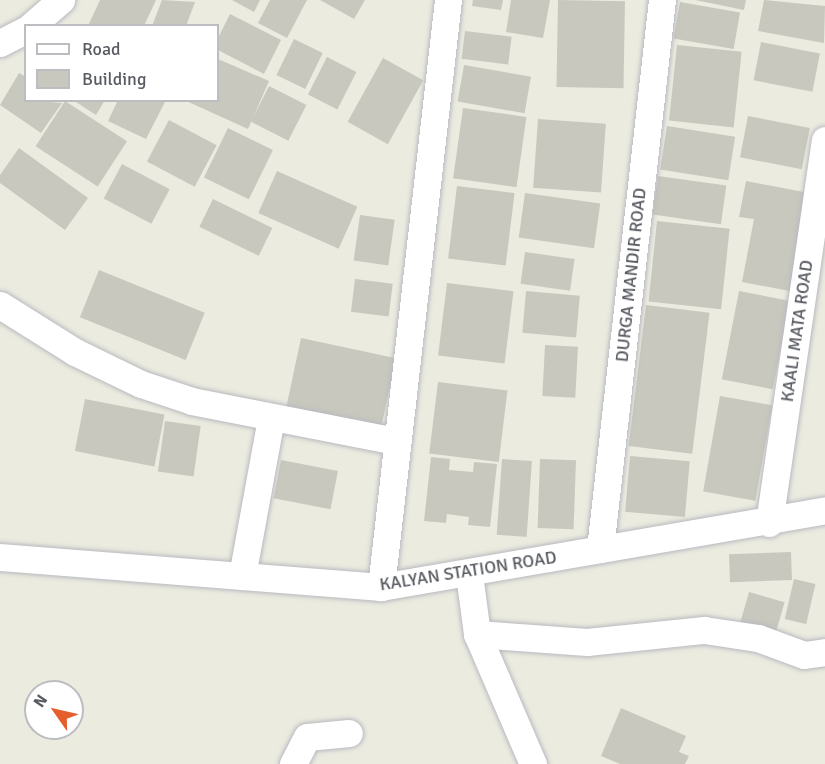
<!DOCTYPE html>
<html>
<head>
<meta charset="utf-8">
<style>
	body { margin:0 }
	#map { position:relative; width:825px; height:764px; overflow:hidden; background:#ebebe0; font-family:Signika,sans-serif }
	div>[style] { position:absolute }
	.building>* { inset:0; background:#c8c8bf; transform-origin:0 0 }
	.roads { filter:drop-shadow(0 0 2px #b8b9bf) drop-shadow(0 0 2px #b8b9bf) }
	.minor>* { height:27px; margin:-13.5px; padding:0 13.5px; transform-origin:13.5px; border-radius:13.5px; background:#fff }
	span { translate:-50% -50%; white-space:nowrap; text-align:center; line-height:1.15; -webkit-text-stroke:5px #fff; paint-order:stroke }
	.street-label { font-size:18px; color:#585b61 }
	.legend { position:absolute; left:24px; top:24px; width:195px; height:78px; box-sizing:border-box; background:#fff; border:2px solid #bcbdc0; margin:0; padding:8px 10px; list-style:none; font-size:18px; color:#585b61 }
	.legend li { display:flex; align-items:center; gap:12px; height:30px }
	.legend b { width:30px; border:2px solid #bcbdc0 }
	.north { position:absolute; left:24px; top:680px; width:60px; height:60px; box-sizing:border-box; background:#fff; border:2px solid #bcbdc0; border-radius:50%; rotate:304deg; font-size:16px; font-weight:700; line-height:24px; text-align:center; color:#585b61 }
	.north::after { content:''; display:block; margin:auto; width:21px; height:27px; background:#e55e2c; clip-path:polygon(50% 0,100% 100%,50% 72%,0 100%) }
</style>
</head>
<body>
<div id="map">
	<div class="building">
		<div style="clip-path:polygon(100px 0,156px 0,144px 26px,88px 26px)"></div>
		<div style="clip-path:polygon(162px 0,195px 2px,186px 26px,152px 26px)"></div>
		<div style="clip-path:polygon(232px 0,260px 0,254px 12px)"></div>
		<div style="clip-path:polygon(270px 0,307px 0,287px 38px,258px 23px)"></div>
		<div style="clip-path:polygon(320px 0,365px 0,354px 19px)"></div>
		<div style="clip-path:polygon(473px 0,503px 0,501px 10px,472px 6px)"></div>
		<div style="clip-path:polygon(511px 0,550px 0,543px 38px,506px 32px)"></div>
		<div style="left:558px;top:0;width:67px;height:87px;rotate:1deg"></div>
		<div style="clip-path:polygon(695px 0,746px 0,744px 10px)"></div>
		<div style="clip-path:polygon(764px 0,825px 6px,824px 43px,758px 31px)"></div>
		<div style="left:680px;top:2px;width:61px;height:37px;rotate:10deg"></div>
		<div style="clip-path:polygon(230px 14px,281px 40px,264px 74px,218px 50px,218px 38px)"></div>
		<div style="left:465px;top:31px;width:47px;height:28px;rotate:7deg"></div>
		<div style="left:294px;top:39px;width:32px;height:40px;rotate:26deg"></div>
		<div style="left:761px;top:42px;width:60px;height:39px;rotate:11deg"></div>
		<div style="left:677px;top:45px;width:65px;height:76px;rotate:6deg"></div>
		<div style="left:327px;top:57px;width:33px;height:42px;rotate:27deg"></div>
		<div style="left:383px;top:58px;width:46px;height:73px;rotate:29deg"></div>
		<div style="clip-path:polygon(218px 59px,269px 81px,248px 129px,184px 100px,218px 100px)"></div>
		<div style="left:464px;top:65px;width:68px;height:37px;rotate:10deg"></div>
		<div style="clip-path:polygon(19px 73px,26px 77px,26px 100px,62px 103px,41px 133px,0 105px)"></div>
		<div style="left:269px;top:86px;width:42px;height:40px;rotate:27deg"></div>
		<div style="clip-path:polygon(73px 100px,105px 100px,96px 115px)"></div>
		<div style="clip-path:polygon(118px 100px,166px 100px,146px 139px,108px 121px)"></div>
		<div style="left:65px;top:101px;width:74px;height:54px;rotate:33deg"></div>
		<div style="left:463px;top:108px;width:64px;height:71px;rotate:8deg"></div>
		<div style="left:748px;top:116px;width:63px;height:42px;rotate:11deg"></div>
		<div style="left:538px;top:119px;width:68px;height:69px;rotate:4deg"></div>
		<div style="left:169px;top:120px;width:54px;height:47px;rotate:28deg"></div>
		<div style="left:667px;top:126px;width:69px;height:44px;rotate:9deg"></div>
		<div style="left:228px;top:128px;width:50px;height:55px;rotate:26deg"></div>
		<div style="clip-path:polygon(19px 148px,88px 198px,65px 230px,0 183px,0 175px)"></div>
		<div style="left:122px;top:164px;width:54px;height:39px;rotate:28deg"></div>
		<div style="left:277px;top:171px;width:88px;height:46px;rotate:24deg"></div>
		<div style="left:658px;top:176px;width:69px;height:39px;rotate:8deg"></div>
		<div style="clip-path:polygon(746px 181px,809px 193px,790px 291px,742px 282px,754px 219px,739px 217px)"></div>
		<div style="left:457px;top:186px;width:58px;height:73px;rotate:7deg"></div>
		<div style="left:525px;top:193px;width:76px;height:45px;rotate:8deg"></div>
		<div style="left:213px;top:199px;width:66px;height:31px;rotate:26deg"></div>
		<div style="left:360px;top:215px;width:35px;height:46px;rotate:8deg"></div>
		<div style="left:657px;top:221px;width:73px;height:81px;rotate:6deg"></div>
		<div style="left:525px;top:252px;width:50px;height:32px;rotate:8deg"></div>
		<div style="left:99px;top:270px;width:114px;height:51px;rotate:22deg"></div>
		<div style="left:355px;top:279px;width:38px;height:33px;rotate:7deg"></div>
		<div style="left:447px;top:283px;width:67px;height:73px;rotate:7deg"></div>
		<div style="left:526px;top:291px;width:54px;height:42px;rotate:5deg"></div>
		<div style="left:739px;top:291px;width:52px;height:90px;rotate:11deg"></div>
		<div style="left:646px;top:305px;width:64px;height:142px;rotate:7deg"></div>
		<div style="left:301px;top:338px;width:97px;height:75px;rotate:12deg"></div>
		<div style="left:545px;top:345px;width:33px;height:51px;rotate:3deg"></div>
		<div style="left:438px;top:382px;width:70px;height:72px;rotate:7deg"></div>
		<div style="left:720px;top:396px;width:53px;height:97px;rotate:10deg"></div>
		<div style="left:85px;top:399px;width:81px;height:53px;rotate:11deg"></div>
		<div style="left:165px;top:421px;width:36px;height:51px;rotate:8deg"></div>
		<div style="left:630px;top:456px;width:60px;height:56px;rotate:5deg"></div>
		<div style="clip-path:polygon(431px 457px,450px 459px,449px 470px,473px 472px,474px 462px,497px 464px,490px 527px,468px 525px,469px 517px,447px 514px,446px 523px,424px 521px)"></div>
		<div style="left:502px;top:459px;width:30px;height:76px;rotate:4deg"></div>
		<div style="left:540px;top:459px;width:36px;height:69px;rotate:2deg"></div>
		<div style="left:281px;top:460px;width:58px;height:39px;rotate:11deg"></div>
		<div style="left:791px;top:552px;width:28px;height:62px;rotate:88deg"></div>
		<div style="left:794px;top:579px;width:22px;height:41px;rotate:13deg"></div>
		<div style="left:749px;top:592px;width:37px;height:32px;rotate:16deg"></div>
		<div style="clip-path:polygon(621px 708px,686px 736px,679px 752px,689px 756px,685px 764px,620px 764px,601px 756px)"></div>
	</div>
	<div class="roads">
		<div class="minor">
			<div style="left:31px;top:26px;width:40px;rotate:-41deg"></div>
			<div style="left:0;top:43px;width:29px;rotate:-27deg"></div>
			<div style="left:0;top:305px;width:89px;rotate:32.1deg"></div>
			<div style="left:75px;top:352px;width:73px;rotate:25.9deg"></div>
			<div style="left:141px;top:384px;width:54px;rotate:18.4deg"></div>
			<div style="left:192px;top:401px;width:207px;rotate:11.1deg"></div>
			<div style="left:769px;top:523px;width:387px;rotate:-81.7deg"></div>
			<div style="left:600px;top:549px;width:552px;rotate:-83.56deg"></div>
			<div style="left:0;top:557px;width:382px;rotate:4.5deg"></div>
			<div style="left:381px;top:587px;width:451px;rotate:-9.8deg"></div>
			<div style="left:469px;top:574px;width:61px;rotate:82.4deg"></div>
			<div style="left:477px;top:634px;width:142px;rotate:66.7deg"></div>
			<div style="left:242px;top:576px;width:161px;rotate:-79.6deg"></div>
			<div style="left:381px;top:587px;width:591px;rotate:-83.49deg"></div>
			<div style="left:477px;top:634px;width:110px;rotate:4.2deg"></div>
			<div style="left:587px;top:642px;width:118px;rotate:-5.9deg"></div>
			<div style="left:704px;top:630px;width:55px;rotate:8.4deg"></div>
			<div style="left:758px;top:638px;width:49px;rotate:20.3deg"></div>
			<div style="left:804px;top:655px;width:21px;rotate:-8deg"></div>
			<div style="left:293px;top:764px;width:30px;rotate:-63deg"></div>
			<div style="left:307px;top:737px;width:42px;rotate:-5.4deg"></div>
		</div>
	</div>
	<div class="street-label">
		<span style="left:631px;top:275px;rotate:-84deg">DURGA MANDIR ROAD</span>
		<span style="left:797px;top:331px;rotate:-82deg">KAALI MATA ROAD</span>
		<span style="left:468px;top:571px;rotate:-9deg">KALYAN STATION ROAD</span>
	</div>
	<ul class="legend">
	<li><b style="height:8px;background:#fff"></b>Road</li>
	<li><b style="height:16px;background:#c8c8bf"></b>Building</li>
	</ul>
	<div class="north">N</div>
</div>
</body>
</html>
